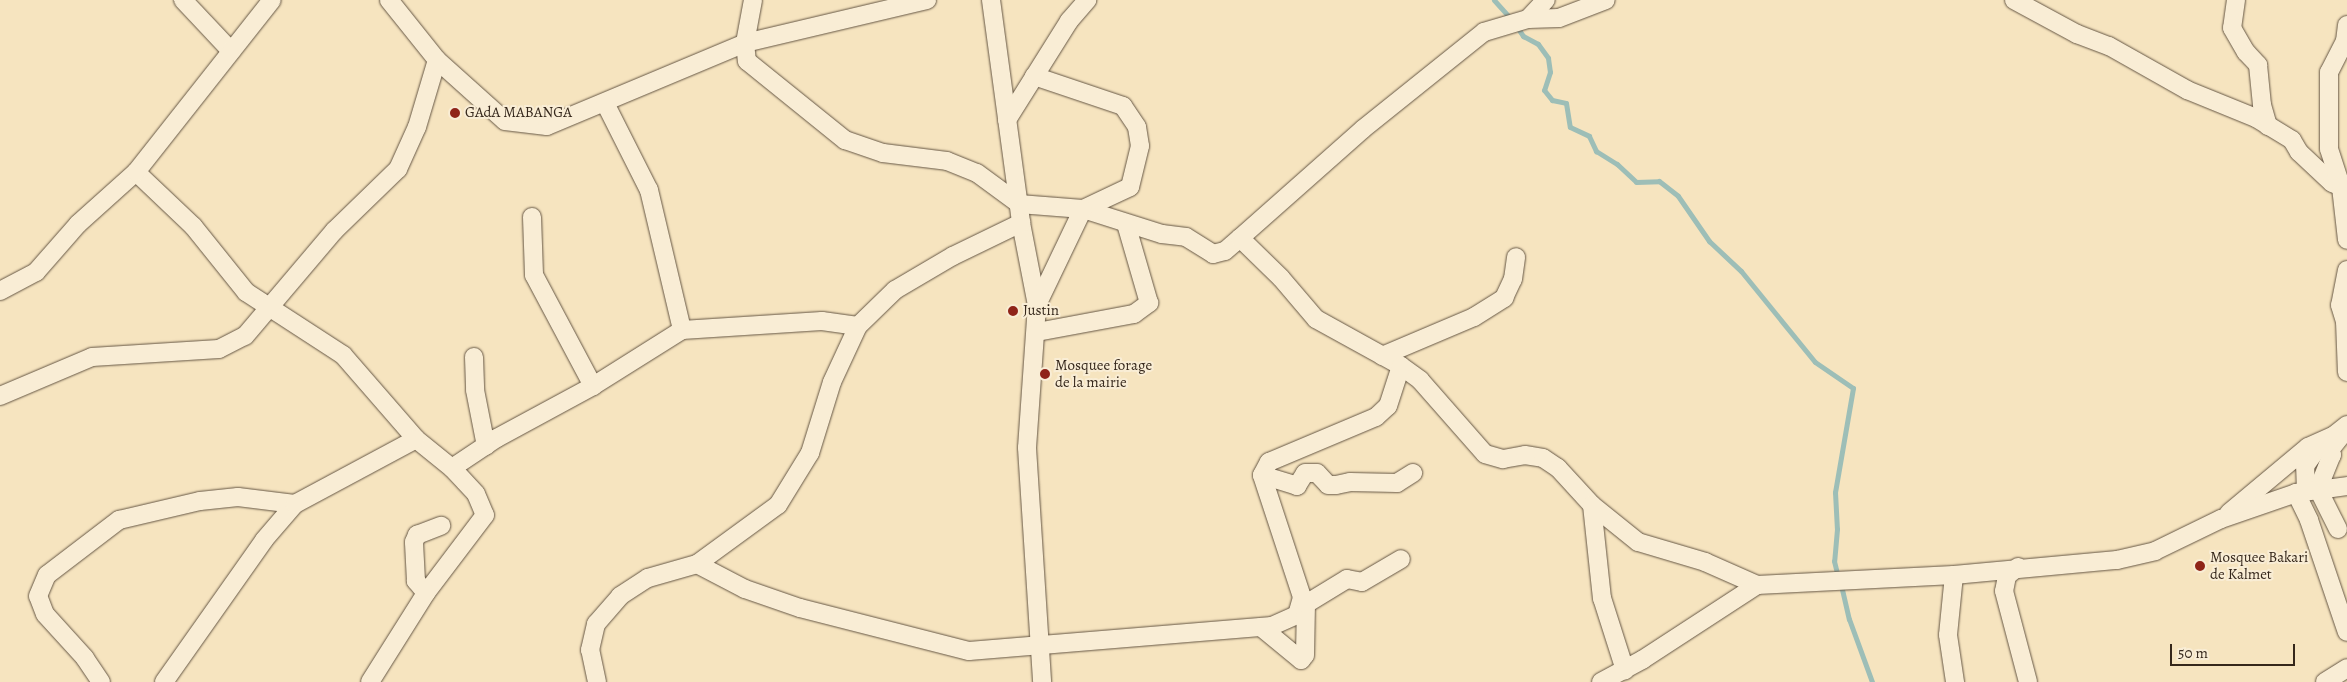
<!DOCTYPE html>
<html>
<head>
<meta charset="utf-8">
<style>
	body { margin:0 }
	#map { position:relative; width:2347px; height:682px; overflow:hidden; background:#f6e4bf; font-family:Alegreya,serif }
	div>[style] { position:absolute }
	.stream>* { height:5px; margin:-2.5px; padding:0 2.5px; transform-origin:2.5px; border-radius:2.5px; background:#9dbeb7 }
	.roads { filter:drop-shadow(0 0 1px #655644) drop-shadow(0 0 1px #655644) }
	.minor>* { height:18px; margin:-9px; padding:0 9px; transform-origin:9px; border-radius:9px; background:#f9edd5 }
	.dots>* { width:14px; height:14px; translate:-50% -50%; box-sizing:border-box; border:2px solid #f9edd5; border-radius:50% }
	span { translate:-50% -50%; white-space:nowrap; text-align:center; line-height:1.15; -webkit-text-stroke:4px #f9edd5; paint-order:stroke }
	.poi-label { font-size:15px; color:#35271b }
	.left { translate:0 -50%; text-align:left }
	.scale { position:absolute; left:2170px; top:644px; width:125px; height:22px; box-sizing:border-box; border:2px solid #35271b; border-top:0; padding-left:6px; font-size:15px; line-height:18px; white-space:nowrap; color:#35271b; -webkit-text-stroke:4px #f9edd5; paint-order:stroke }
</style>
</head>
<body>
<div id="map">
	<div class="stream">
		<div style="left:1494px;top:0;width:27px;rotate:48deg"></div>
		<div style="left:1517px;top:27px;width:11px;rotate:56deg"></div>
		<div style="left:1523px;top:36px;width:17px;rotate:28deg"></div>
		<div style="left:1538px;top:44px;width:17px;rotate:54deg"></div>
		<div style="left:1548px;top:58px;width:14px;rotate:82deg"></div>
		<div style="left:1550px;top:72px;width:19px;rotate:108deg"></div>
		<div style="left:1544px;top:90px;width:13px;rotate:51deg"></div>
		<div style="left:1552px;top:100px;width:14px;rotate:12deg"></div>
		<div style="left:1566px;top:103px;width:24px;rotate:81deg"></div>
		<div style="left:1570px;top:127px;width:21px;rotate:25deg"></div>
		<div style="left:1589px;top:136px;width:17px;rotate:65deg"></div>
		<div style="left:1596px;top:151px;width:25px;rotate:32deg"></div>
		<div style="left:1617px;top:164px;width:26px;rotate:43deg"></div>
		<div style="left:1636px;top:182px;width:23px;rotate:-2deg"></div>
		<div style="left:1659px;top:181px;width:24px;rotate:38deg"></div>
		<div style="left:1678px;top:196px;width:55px;rotate:55.4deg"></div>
		<div style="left:1709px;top:241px;width:44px;rotate:43.2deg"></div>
		<div style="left:1741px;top:271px;width:117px;rotate:50.9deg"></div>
		<div style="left:1815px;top:362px;width:46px;rotate:34.4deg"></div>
		<div style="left:1853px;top:388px;width:106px;rotate:99.8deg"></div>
		<div style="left:1835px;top:492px;width:37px;rotate:87deg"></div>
		<div style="left:1837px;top:529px;width:32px;rotate:95deg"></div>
		<div style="left:1834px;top:561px;width:16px;rotate:76deg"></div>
		<div style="left:1841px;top:585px;width:35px;rotate:77deg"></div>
		<div style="left:1849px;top:619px;width:67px;rotate:69.9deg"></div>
	</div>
	<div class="roads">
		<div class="minor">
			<div style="left:183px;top:0;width:70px;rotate:46.7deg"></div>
			<div style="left:389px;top:0;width:77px;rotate:51.3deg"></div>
			<div style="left:437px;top:60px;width:91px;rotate:41.9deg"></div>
			<div style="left:505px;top:121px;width:42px;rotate:6.8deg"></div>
			<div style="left:547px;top:126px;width:215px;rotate:-22.7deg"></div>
			<div style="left:745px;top:43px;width:187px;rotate:-13.3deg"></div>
			<div style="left:753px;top:0;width:44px;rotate:100.5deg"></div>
			<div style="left:745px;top:43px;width:18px;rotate:84deg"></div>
			<div style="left:747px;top:61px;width:126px;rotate:38.9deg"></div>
			<div style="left:845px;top:140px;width:40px;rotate:18.9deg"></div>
			<div style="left:883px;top:153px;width:64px;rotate:7.1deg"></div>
			<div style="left:947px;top:161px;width:32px;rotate:22deg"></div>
			<div style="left:977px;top:173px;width:52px;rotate:36.4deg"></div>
			<div style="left:1019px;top:204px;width:64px;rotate:4.5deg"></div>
			<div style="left:1083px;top:209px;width:83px;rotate:17.6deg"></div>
			<div style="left:1162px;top:234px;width:24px;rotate:7deg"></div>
			<div style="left:1186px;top:237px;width:32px;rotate:32deg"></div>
			<div style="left:1213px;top:254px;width:12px;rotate:-14deg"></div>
			<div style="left:1225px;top:251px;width:20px;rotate:-41deg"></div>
			<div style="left:1240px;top:238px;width:164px;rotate:-41.5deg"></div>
			<div style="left:1363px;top:129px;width:155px;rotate:-38.7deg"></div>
			<div style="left:1484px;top:32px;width:46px;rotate:-16.5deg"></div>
			<div style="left:1528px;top:19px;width:26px;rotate:-47deg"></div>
			<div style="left:991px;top:0;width:225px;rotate:82.3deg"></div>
			<div style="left:1021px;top:223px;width:84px;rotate:79deg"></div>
			<div style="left:1037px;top:305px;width:143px;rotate:94deg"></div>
			<div style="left:1027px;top:448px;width:234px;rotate:86.3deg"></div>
			<div style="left:2014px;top:0;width:72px;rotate:28.4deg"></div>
			<div style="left:2077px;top:34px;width:34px;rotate:21deg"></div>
			<div style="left:2109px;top:46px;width:90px;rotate:29.4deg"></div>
			<div style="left:2187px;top:90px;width:74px;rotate:22.1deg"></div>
			<div style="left:2256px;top:118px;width:42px;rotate:31.4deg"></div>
			<div style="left:2292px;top:140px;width:14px;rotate:60deg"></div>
			<div style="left:2299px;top:152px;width:45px;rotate:43.2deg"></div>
			<div style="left:2332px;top:183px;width:16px;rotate:22deg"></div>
			<div style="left:2236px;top:0;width:28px;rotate:98deg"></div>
			<div style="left:2232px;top:28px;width:28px;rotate:60deg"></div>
			<div style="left:2246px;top:52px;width:18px;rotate:47deg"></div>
			<div style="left:2258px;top:65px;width:40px;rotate:84.3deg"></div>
			<div style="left:2262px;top:105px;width:22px;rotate:74deg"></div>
			<div style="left:1528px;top:19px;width:31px;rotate:-2deg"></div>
			<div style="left:1559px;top:18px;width:50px;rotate:-21deg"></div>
			<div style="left:2347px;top:25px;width:16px;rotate:97deg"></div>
			<div style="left:2345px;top:41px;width:35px;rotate:117deg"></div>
			<div style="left:2329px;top:72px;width:77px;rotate:90deg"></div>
			<div style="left:2329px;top:149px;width:40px;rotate:72deg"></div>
			<div style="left:2341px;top:187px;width:53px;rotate:83.5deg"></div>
			<div style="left:1034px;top:76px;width:94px;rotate:18.6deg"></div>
			<div style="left:1123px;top:106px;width:25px;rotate:56deg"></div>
			<div style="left:1137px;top:127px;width:19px;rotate:81deg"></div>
			<div style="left:1140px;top:146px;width:42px;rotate:103.7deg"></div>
			<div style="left:1130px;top:187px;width:52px;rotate:154.9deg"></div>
			<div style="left:1083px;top:209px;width:106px;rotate:115.6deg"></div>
			<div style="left:605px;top:103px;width:97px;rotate:63.2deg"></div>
			<div style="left:649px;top:190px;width:144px;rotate:76.7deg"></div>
			<div style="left:1007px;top:120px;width:117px;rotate:-57.9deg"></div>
			<div style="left:1069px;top:21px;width:28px;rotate:-49deg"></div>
			<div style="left:136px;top:172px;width:79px;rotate:43.5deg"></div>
			<div style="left:193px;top:226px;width:85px;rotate:51.2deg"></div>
			<div style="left:246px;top:292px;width:116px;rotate:33deg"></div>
			<div style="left:343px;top:355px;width:111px;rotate:49deg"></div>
			<div style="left:416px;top:439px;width:46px;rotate:38.9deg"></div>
			<div style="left:452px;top:468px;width:35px;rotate:47deg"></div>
			<div style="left:476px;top:494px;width:23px;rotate:67deg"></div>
			<div style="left:485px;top:515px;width:98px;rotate:127.1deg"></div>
			<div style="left:426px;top:593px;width:105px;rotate:122.2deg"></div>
			<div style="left:532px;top:217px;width:58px;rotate:88deg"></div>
			<div style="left:534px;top:275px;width:126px;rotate:62deg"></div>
			<div style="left:1240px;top:238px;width:57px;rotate:44.3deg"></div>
			<div style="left:1281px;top:278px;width:54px;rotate:49.5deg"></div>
			<div style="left:1316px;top:319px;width:97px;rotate:28.9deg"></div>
			<div style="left:1401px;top:366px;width:24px;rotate:36deg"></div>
			<div style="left:1420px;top:380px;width:98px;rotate:48.7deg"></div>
			<div style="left:1485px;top:454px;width:19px;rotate:16deg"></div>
			<div style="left:1503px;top:459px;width:22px;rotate:-10deg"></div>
			<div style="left:1525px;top:455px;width:18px;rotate:9deg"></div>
			<div style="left:1543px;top:458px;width:18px;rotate:34deg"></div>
			<div style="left:1558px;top:468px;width:50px;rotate:47.4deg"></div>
			<div style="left:1592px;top:505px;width:59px;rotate:38.8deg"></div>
			<div style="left:1638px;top:542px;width:70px;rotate:16.6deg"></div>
			<div style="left:1705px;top:562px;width:57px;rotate:23.9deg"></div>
			<div style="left:2347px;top:270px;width:36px;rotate:101deg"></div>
			<div style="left:2340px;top:305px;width:17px;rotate:73deg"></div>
			<div style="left:2345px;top:321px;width:51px;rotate:87.8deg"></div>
			<div style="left:0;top:291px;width:41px;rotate:-27.8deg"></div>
			<div style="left:36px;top:272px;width:64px;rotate:-48.8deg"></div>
			<div style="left:78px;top:224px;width:78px;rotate:-41.9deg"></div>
			<div style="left:136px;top:172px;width:219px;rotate:-51.7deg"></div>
			<div style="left:1037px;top:332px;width:99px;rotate:-10.5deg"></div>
			<div style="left:1134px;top:314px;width:19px;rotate:-36deg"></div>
			<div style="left:1149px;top:303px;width:82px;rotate:-106.2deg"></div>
			<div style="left:1382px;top:356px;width:100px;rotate:-23deg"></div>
			<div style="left:1474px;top:317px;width:36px;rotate:-32deg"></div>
			<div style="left:1504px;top:298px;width:21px;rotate:-65deg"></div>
			<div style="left:1513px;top:279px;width:22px;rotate:-82deg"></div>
			<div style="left:474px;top:357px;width:33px;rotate:88deg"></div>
			<div style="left:475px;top:390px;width:57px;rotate:78.9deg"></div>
			<div style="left:0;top:396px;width:100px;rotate:-23deg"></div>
			<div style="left:92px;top:357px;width:127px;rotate:-3.6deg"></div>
			<div style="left:219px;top:349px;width:29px;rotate:-27deg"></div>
			<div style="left:245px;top:336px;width:138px;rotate:-49.7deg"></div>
			<div style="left:334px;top:231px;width:89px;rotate:-44.1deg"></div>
			<div style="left:398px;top:169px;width:46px;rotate:-65.7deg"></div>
			<div style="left:417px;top:127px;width:70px;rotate:-73.4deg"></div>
			<div style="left:452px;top:468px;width:54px;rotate:-33.7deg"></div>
			<div style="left:497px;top:438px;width:109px;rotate:-28.4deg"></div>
			<div style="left:593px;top:386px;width:105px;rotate:-32.2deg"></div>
			<div style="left:682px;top:330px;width:140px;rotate:-3.7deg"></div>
			<div style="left:822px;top:321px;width:36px;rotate:8deg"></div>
			<div style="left:1262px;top:475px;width:37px;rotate:17deg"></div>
			<div style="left:1297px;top:486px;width:15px;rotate:-58deg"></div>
			<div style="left:1305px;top:473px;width:12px"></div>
			<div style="left:1317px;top:473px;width:16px;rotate:47deg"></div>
			<div style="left:1328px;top:485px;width:8px"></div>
			<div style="left:1336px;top:485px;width:14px;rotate:-12deg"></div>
			<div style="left:1350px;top:482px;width:47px;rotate:1.2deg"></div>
			<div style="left:1397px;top:483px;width:19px;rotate:-32deg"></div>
			<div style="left:2306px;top:491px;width:25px;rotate:-92deg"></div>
			<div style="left:2305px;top:466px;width:24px;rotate:-54deg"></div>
			<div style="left:2296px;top:493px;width:30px;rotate:64deg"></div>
			<div style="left:2309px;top:520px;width:118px;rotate:71.3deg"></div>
			<div style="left:1592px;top:505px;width:94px;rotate:83.9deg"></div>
			<div style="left:1602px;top:598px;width:76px;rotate:72.3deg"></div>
			<div style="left:2229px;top:513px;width:103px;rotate:-39.9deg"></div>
			<div style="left:2308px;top:447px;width:27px;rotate:-24deg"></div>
			<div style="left:2333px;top:436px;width:18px;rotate:-38deg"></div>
			<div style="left:2338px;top:529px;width:45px;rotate:-116.6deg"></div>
			<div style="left:2318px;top:489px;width:37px;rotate:-68deg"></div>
			<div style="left:2332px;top:455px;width:5px;rotate:-127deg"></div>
			<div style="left:2329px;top:451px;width:22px;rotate:-51deg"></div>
			<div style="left:697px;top:564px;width:54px;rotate:27.5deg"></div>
			<div style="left:745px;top:589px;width:58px;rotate:19.1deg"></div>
			<div style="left:800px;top:608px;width:174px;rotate:14.3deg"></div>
			<div style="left:969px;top:651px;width:304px;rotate:-4.7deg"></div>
			<div style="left:1272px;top:626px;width:27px;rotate:-24deg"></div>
			<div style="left:1297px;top:615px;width:19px;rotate:-74deg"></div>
			<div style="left:1302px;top:597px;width:128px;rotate:-108.2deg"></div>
			<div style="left:1262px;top:475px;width:15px;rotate:-62deg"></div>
			<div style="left:1269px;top:462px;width:116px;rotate:-22.8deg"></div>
			<div style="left:1376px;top:417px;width:16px;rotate:-43deg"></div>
			<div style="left:1388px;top:406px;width:42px;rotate:-72deg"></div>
			<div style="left:2018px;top:567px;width:14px;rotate:141deg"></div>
			<div style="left:2007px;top:576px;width:15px;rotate:101deg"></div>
			<div style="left:2004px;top:591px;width:94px;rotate:75.2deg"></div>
			<div style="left:1954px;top:575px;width:60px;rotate:95.7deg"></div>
			<div style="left:1948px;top:635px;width:48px;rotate:81.5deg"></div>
			<div style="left:426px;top:593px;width:16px;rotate:-130deg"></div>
			<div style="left:416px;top:581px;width:39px;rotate:-93deg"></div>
			<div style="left:414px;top:542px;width:8px;rotate:-67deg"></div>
			<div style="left:417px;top:535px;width:26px;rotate:-21deg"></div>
			<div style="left:1261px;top:627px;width:52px;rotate:39.5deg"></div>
			<div style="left:1301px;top:660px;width:6px;rotate:-51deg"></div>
			<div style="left:1305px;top:655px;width:51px;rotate:-88.9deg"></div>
			<div style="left:1306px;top:604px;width:48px;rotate:-31.4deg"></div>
			<div style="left:1347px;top:579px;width:15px;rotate:11deg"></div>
			<div style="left:1362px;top:582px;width:45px;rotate:-30.5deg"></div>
			<div style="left:101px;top:682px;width:29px;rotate:-124deg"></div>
			<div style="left:85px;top:658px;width:59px;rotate:-132.3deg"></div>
			<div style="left:45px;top:614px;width:19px;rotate:-111deg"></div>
			<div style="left:38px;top:596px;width:23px;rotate:-67deg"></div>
			<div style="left:47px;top:575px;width:91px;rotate:-37.4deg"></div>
			<div style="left:119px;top:520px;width:83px;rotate:-13.2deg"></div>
			<div style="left:200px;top:501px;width:38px;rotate:-6deg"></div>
			<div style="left:238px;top:497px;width:57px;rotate:7deg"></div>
			<div style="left:164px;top:682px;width:174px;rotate:-54.8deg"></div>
			<div style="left:264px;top:540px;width:48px;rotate:-49.3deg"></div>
			<div style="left:295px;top:504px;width:137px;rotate:-28.2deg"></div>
			<div style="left:597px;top:682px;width:33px;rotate:-102deg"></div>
			<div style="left:590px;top:650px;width:27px;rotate:-77deg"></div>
			<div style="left:596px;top:624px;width:37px;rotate:-49deg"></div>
			<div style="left:620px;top:596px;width:33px;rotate:-33deg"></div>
			<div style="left:648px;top:578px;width:51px;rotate:-15.9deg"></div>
			<div style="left:697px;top:564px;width:100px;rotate:-36.1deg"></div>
			<div style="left:778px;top:505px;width:61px;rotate:-58.4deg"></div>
			<div style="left:810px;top:453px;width:74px;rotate:-72.8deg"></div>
			<div style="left:832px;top:382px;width:62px;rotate:-65.1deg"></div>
			<div style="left:858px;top:326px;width:52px;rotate:-44.2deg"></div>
			<div style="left:895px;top:290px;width:67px;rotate:-30.4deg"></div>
			<div style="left:953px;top:256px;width:76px;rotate:-25.9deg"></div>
			<div style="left:1601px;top:682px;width:47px;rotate:-28.2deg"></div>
			<div style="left:1642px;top:660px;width:137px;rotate:-33.1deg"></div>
			<div style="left:1757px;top:585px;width:197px;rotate:-2.9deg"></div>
			<div style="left:1954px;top:575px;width:164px;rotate:-5.3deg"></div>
			<div style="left:2117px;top:560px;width:39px;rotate:-13deg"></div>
			<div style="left:2155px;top:551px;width:73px;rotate:-25.9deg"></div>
			<div style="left:2221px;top:519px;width:79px;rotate:-19.1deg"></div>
			<div style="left:2296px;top:493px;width:51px;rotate:-7.8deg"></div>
			<div style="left:2325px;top:682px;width:26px;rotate:-32deg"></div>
		</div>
	</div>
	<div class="dots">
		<div style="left:455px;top:113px;background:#8f2418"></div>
		<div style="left:1013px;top:311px;background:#8f2418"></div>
		<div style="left:1045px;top:374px;background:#8f2418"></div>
		<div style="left:2200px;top:566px;background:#8f2418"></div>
	</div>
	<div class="poi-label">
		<span class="left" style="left:465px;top:113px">GAdA MABANGA</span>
		<span class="left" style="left:1023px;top:311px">Justin</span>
		<span class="left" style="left:1055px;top:374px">Mosquee forage<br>de la mairie</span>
		<span class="left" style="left:2210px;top:566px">Mosquee Bakari<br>de Kalmet</span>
	</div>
	<div class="scale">50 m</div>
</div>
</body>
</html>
